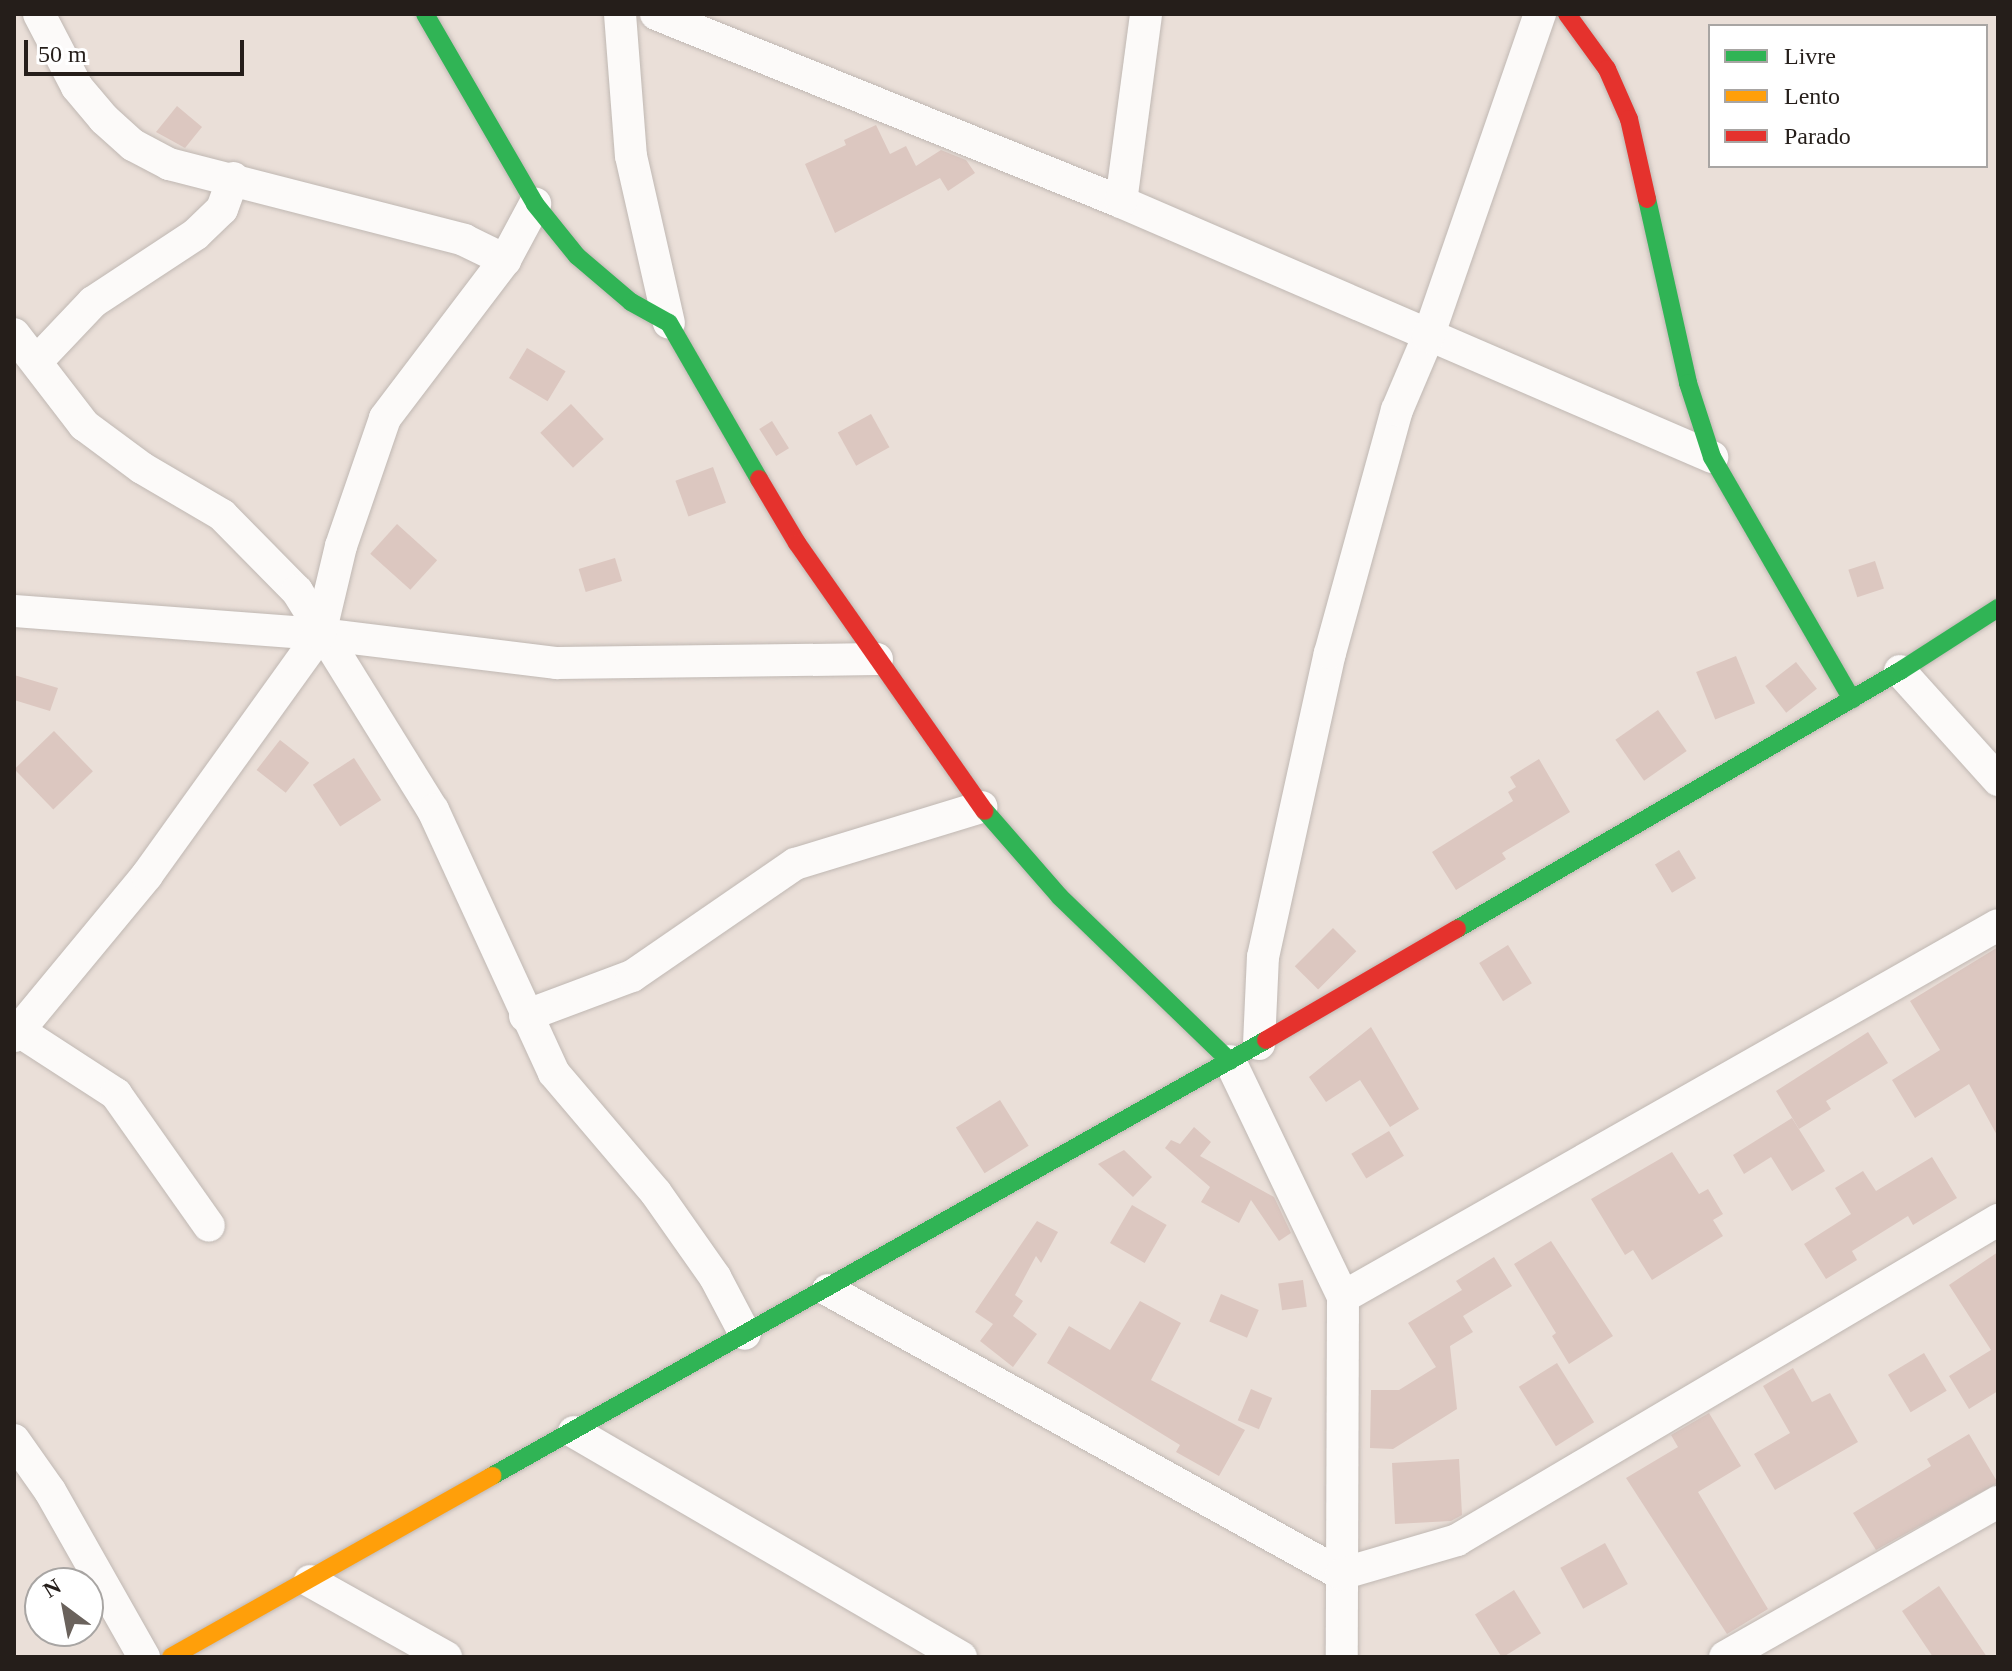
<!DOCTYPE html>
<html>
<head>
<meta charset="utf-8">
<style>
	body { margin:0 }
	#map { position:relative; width:2012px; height:1671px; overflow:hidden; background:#eadfd8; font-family:Georgia,serif }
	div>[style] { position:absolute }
	.building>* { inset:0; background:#dcc7c0; transform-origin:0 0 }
	.roads { filter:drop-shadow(0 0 2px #c0b8b3) drop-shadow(0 0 2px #c0b8b3) }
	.street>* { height:32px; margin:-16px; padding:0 16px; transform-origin:16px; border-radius:16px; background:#fcfaf9 }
	.fast>* { height:18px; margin:-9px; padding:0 9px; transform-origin:9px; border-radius:9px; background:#30b455 }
	.slow>* { height:18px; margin:-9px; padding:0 9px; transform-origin:9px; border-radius:9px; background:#ff9f0a }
	.jam>* { height:18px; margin:-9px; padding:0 9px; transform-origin:9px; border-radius:9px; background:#e5322d }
	span { translate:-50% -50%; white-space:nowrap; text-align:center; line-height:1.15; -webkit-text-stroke:6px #fff; paint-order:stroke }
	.frame { position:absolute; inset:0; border:16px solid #251e1a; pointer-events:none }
	.legend { position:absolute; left:1708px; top:24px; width:280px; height:144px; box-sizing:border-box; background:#fff; border:2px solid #a8a5a3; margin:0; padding:10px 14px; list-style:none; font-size:24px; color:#251e1a }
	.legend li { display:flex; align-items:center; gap:16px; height:40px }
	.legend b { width:40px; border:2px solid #a8a5a3 }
	.north { position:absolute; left:24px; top:1567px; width:80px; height:80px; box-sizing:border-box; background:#fff; border:2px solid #a8a5a3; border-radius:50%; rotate:328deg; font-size:22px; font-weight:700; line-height:32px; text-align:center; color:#251e1a }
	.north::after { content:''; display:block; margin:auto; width:28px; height:36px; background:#6a625c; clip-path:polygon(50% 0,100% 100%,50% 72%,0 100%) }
	.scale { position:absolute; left:24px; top:40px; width:220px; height:36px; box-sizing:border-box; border:4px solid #251e1a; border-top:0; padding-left:10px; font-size:24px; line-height:28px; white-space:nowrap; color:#251e1a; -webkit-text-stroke:6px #fff; paint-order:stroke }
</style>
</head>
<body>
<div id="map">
	<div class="building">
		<div style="clip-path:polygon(177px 106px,202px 127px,185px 148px,156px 132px)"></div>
		<div style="clip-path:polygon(876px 125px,890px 154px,906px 146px,916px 166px,941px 150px,966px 160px,975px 173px,948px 191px,940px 178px,835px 233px,805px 164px,846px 145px,844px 140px)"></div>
		<div style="left:527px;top:348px;width:45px;height:35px;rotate:31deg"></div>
		<div style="left:571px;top:404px;width:48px;height:42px;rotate:47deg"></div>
		<div style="left:871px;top:414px;width:38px;height:38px;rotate:61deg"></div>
		<div style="left:772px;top:421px;width:32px;height:15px;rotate:58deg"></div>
		<div style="left:713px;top:467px;width:38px;height:40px;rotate:70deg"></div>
		<div style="left:397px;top:524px;width:54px;height:40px;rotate:42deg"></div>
		<div style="left:615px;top:558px;width:24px;height:38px;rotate:73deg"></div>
		<div style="left:1875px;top:561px;width:29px;height:28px;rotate:72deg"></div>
		<div style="left:1736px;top:656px;width:51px;height:43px;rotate:68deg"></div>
		<div style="left:1796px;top:662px;width:34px;height:39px;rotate:52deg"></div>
		<div style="clip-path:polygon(14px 675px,58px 688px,50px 711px,14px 700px)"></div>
		<div style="left:1658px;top:710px;width:50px;height:52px;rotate:55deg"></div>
		<div style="left:54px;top:731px;width:56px;height:55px;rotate:46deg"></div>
		<div style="left:280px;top:740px;width:37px;height:38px;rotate:38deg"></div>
		<div style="left:354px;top:758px;width:50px;height:49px;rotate:57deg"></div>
		<div style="clip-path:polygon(1539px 759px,1570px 812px,1502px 853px,1506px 859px,1456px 890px,1432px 852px,1513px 801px,1508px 792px,1516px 787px,1510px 777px)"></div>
		<div style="left:1679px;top:850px;width:33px;height:28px;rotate:59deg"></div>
		<div style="left:1333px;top:928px;width:33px;height:54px;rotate:45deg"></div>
		<div style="left:1508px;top:945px;width:45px;height:34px;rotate:58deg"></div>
		<div style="clip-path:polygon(1998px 947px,1998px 1137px,1969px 1084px,1915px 1118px,1892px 1080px,1940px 1050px,1910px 1001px)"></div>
		<div style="clip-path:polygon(1371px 1027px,1419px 1109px,1390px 1127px,1360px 1080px,1326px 1102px,1309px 1077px)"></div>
		<div style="clip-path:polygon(1868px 1032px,1888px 1063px,1826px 1101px,1831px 1109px,1799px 1129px,1776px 1091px)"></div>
		<div style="left:1000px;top:1100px;width:54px;height:52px;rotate:58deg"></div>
		<div style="clip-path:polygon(1792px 1118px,1825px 1171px,1792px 1191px,1771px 1157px,1744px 1174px,1733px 1155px)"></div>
		<div style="clip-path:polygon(1194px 1127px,1211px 1142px,1200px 1156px,1274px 1197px,1291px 1233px,1279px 1241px,1251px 1200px,1239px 1223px,1201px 1202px,1210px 1187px,1165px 1148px,1171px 1140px,1180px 1144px)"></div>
		<div style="left:1389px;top:1131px;width:29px;height:44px;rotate:59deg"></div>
		<div style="clip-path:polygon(1124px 1150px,1152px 1177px,1133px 1197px,1098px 1164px)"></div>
		<div style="clip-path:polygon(1672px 1152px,1699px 1194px,1708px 1189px,1723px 1214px,1713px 1220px,1723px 1236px,1652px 1280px,1633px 1250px,1625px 1255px,1591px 1199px)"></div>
		<div style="clip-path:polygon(1932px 1157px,1957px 1198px,1913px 1225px,1908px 1216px,1852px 1251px,1857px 1260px,1826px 1279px,1804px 1244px,1851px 1214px,1835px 1188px,1863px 1171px,1876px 1191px)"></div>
		<div style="left:1132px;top:1205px;width:40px;height:44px;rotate:30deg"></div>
		<div style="clip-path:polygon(1037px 1221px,1058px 1232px,1041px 1263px,1036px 1256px,1015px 1295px,1023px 1301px,1013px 1316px,1037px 1334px,1013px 1367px,980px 1341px,993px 1324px,975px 1312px)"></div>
		<div style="clip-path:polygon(1551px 1241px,1613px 1336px,1569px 1364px,1552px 1336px,1556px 1333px,1514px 1264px)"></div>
		<div style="clip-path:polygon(1998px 1252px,1998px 1391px,1969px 1409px,1949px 1376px,1991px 1350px,1949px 1285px)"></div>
		<div style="clip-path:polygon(1494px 1257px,1512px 1286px,1463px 1316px,1473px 1332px,1450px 1346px,1457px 1409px,1393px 1449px,1370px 1448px,1371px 1390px,1399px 1390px,1436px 1367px,1408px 1323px,1462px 1290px,1456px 1281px)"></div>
		<div style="left:1303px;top:1280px;width:27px;height:25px;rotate:82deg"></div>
		<div style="left:1221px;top:1294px;width:41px;height:30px;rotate:23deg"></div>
		<div style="clip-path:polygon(1140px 1301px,1181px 1323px,1151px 1380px,1245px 1430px,1219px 1476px,1176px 1452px,1180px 1445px,1047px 1363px,1069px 1326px,1110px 1350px)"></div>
		<div style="left:1924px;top:1353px;width:44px;height:42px;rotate:59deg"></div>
		<div style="left:1557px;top:1363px;width:70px;height:45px;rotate:58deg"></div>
		<div style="clip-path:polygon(1793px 1368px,1812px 1402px,1830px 1393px,1858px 1442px,1775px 1490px,1754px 1454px,1790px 1433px,1763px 1386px)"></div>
		<div style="left:1251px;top:1389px;width:23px;height:34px;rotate:23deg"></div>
		<div style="clip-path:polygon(1709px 1413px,1741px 1466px,1698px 1492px,1768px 1609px,1727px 1634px,1626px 1478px,1678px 1447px,1671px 1435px)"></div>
		<div style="clip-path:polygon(1969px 1434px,1998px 1483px,1876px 1550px,1853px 1513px,1931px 1466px,1927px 1459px)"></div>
		<div style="clip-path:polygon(1459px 1459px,1462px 1515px,1451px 1521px,1395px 1524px,1392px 1463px)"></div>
		<div style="left:1605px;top:1543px;width:47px;height:51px;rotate:61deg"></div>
		<div style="clip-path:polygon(1939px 1586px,1987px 1657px,1933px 1657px,1902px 1611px)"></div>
		<div style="left:1514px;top:1590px;width:51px;height:46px;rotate:58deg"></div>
	</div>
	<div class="roads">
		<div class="street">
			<div style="left:39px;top:14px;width:82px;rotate:62.5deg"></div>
			<div style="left:77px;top:87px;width:42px;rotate:49.8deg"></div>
			<div style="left:104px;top:119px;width:39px;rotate:42deg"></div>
			<div style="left:133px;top:145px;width:41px;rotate:27.8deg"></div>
			<div style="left:169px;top:164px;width:305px;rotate:14.4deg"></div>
			<div style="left:464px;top:240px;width:46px;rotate:26deg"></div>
			<div style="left:620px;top:14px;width:142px;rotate:85.6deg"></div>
			<div style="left:631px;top:156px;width:171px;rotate:77.2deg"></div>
			<div style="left:656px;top:14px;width:502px;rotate:22.01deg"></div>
			<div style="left:1121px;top:202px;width:644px;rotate:23.34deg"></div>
			<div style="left:1121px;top:202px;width:189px;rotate:-82.4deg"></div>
			<div style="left:14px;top:334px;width:115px;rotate:52.4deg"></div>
			<div style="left:84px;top:425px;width:72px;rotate:36.6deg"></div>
			<div style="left:142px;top:468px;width:93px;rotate:30.4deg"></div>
			<div style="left:222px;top:515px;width:107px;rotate:45.4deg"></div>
			<div style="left:297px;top:591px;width:258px;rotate:58.2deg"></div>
			<div style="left:433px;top:810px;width:289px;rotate:65.3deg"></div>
			<div style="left:554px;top:1073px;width:157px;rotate:49.6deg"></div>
			<div style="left:656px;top:1193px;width:103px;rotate:54.9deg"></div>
			<div style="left:715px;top:1277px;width:64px;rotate:62.2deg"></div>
			<div style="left:37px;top:361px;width:81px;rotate:-46.5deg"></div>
			<div style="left:93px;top:302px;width:123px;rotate:-33.4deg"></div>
			<div style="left:196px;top:234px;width:36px;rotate:-44deg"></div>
			<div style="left:222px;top:209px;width:33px;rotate:-70deg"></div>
			<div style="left:14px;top:611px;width:307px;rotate:4.3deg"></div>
			<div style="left:320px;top:634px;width:239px;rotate:7deg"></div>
			<div style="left:557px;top:663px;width:320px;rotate:-0.7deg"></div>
			<div style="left:1900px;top:671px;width:147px;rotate:48deg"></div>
			<div style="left:525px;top:1016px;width:114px;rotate:-20.5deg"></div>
			<div style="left:632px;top:976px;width:198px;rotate:-34.5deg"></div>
			<div style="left:795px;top:864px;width:195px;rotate:-17deg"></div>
			<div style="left:19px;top:1031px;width:116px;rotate:33deg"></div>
			<div style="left:116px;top:1094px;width:161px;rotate:54.8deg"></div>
			<div style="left:14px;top:1036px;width:209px;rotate:-50.4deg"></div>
			<div style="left:147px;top:875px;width:297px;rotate:-54.3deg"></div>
			<div style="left:320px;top:634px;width:90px;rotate:-76.6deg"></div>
			<div style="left:341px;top:546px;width:135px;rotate:-71deg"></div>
			<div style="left:385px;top:418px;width:198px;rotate:-52.8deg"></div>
			<div style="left:505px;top:260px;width:64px;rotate:-61.8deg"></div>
			<div style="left:1259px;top:1044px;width:87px;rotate:-87.4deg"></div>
			<div style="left:1263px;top:957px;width:311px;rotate:-77.6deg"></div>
			<div style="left:1330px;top:653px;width:252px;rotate:-74.6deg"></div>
			<div style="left:1397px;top:410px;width:79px;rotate:-67deg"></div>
			<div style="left:1428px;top:337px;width:342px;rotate:-70.9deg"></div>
			<div style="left:1230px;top:1061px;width:262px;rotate:64.4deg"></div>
			<div style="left:1343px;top:1297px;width:360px;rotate:90.2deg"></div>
			<div style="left:828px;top:1290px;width:586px;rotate:28.97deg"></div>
			<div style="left:1341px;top:1574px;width:121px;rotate:-16.3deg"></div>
			<div style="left:1457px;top:1540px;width:629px;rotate:-30.6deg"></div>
			<div style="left:1343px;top:1297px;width:753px;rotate:-29.59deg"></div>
			<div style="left:574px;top:1432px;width:448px;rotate:30.2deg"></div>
			<div style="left:14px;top:1440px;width:62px;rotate:54.8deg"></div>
			<div style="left:50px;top:1491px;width:191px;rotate:60.5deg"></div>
			<div style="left:310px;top:1581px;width:156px;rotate:29.2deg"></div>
			<div style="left:1725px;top:1657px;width:314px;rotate:-29.6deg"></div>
		</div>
		<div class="fast">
			<div style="left:425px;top:14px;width:220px;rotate:59.9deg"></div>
			<div style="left:535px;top:204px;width:67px;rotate:51.1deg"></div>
			<div style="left:577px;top:256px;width:71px;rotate:40.4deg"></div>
			<div style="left:631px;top:302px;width:43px;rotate:28.9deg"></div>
			<div style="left:669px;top:323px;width:180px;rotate:60deg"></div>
			<div style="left:1647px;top:199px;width:189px;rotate:77.4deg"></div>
			<div style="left:1688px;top:383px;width:78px;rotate:72deg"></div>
			<div style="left:1712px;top:457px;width:280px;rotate:60deg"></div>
			<div style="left:985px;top:811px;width:114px;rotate:48.9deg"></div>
			<div style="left:1060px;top:897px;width:236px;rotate:44deg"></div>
			<div style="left:1457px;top:929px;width:513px;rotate:-30.22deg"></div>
			<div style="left:1900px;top:671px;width:117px;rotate:-32.7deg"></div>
			<div style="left:492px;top:1476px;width:888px;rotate:-29.39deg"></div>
		</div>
		<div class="slow">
			<div style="left:171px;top:1657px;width:369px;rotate:-29.4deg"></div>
		</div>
		<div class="jam">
			<div style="left:1567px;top:14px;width:68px;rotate:54deg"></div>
			<div style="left:1607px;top:69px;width:55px;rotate:66.3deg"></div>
			<div style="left:1629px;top:119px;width:82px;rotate:77.3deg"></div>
			<div style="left:759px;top:479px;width:74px;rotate:59.3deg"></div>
			<div style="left:797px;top:543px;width:327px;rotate:55deg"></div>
			<div style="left:1266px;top:1040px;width:221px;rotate:-30.2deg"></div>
		</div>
	</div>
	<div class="frame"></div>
	<ul class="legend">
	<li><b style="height:10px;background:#30b455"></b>Livre</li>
	<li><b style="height:10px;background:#ff9f0a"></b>Lento</li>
	<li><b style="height:10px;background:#e5322d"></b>Parado</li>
	</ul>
	<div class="north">N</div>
	<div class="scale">50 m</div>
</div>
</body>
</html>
